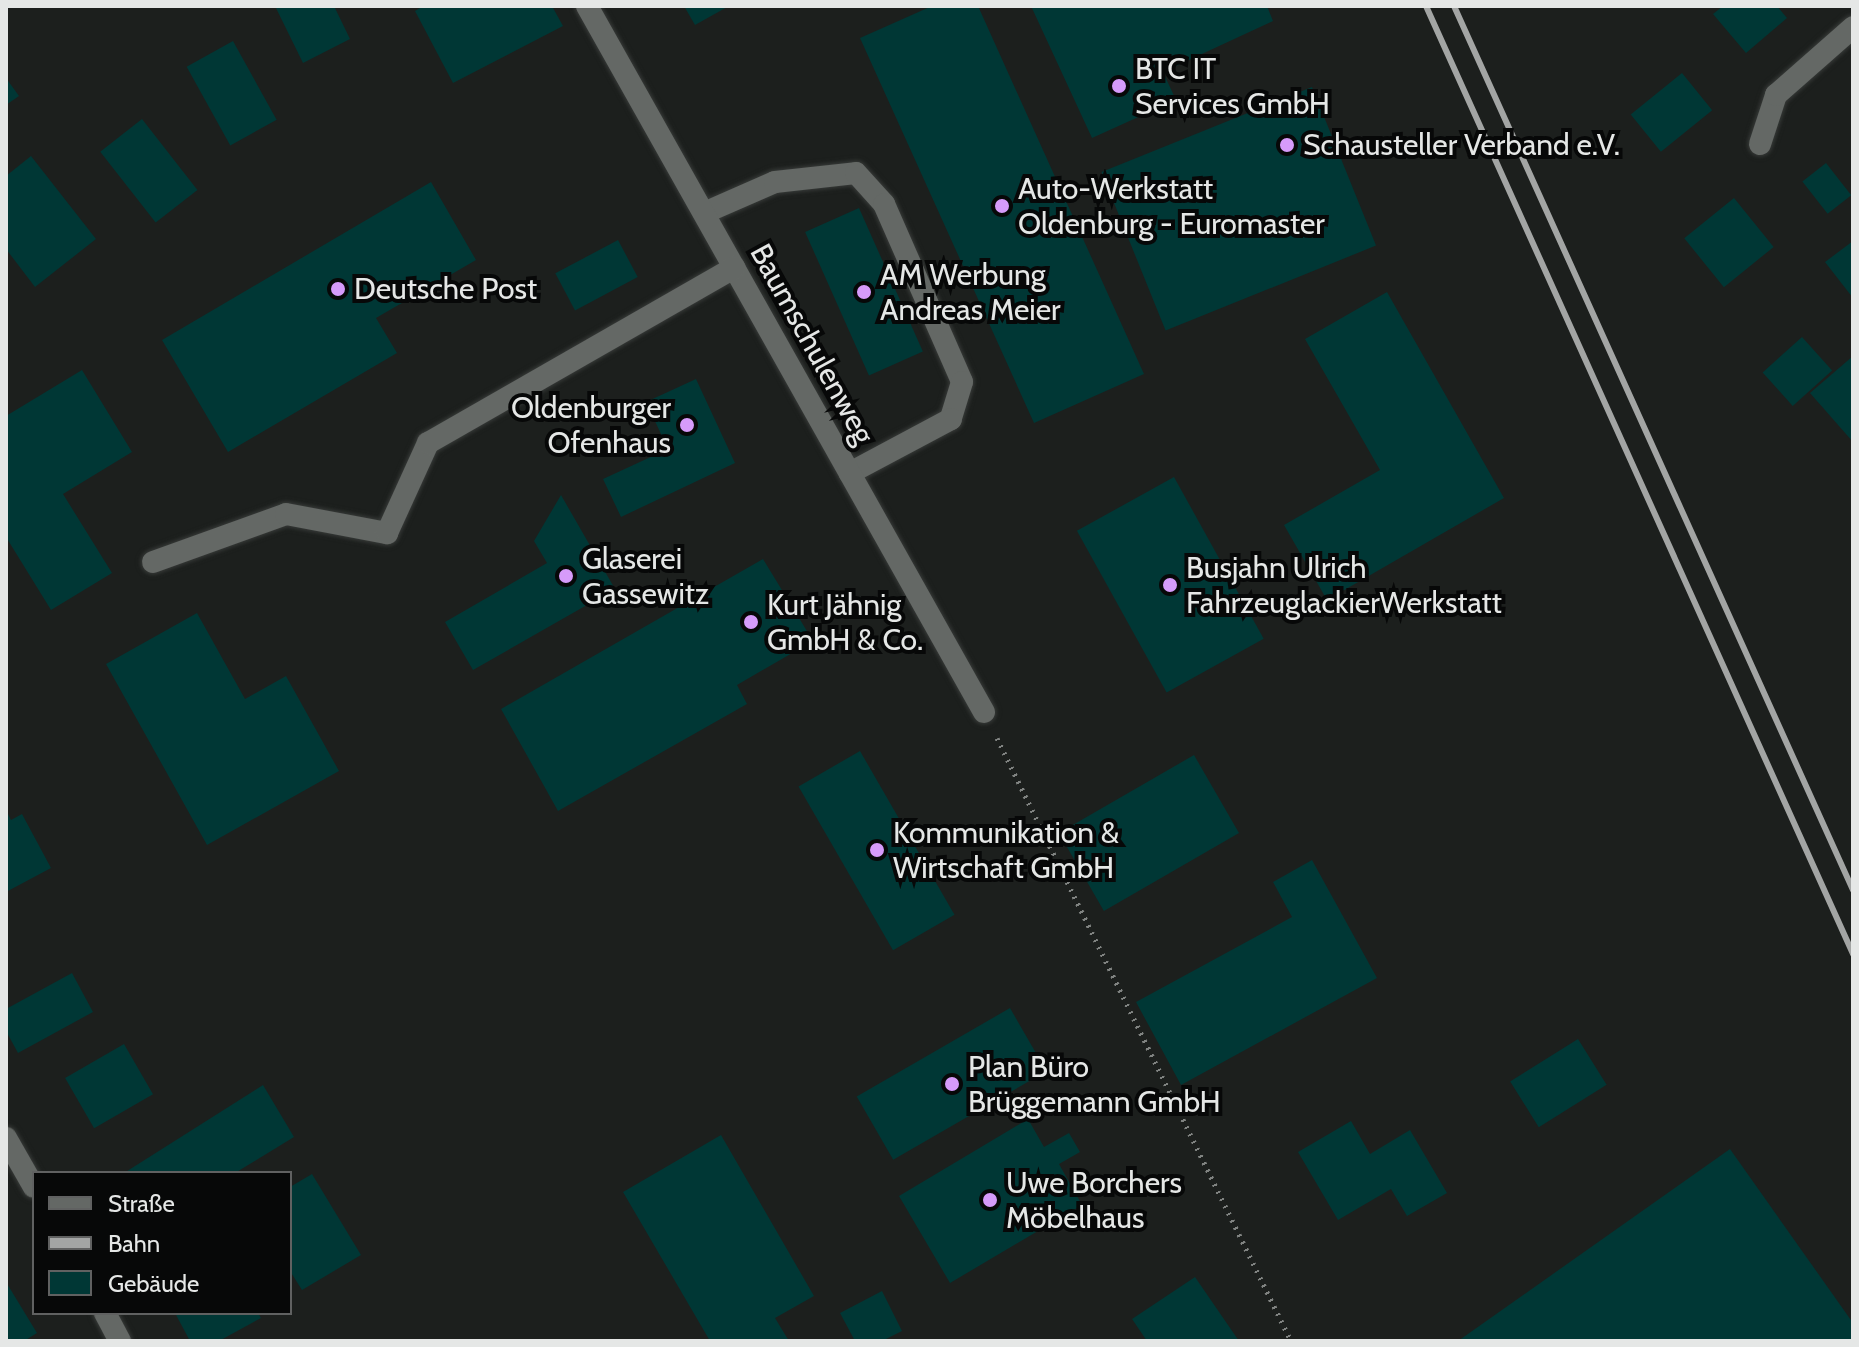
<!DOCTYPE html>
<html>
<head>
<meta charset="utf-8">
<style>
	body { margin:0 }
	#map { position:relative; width:1859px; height:1347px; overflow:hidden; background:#1c1f1d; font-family:Cabin,sans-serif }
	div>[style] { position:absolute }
	.building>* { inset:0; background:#003735; transform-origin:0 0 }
	.path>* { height:5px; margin-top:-2.5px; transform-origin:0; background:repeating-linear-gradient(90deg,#808381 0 2px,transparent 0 8px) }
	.roads { filter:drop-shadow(0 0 2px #373a38) drop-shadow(0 0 2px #373a38) }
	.service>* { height:22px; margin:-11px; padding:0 11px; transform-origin:11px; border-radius:11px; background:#646865 }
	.minor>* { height:22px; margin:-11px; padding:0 11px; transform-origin:11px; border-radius:11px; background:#646865 }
	.rail>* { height:6px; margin:-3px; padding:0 3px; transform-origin:3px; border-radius:3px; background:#a3a5a4 }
	.dots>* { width:22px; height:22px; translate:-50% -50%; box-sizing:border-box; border:4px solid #070808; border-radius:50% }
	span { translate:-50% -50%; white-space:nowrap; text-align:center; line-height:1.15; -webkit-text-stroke:8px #070808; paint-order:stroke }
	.poi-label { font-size:30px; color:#e5e7e6 }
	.left { translate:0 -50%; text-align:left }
	.right { translate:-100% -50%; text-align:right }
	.street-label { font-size:30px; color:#e5e7e6 }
	.frame { position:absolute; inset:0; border:8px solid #e5e7e6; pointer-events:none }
	.legend { position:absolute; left:32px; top:1171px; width:260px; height:144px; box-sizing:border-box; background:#070808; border:2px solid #606161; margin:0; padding:10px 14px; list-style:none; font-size:24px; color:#e5e7e6 }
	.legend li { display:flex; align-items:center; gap:16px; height:40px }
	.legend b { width:40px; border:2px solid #606161 }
</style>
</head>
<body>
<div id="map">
	<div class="building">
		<div style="clip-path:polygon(275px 6px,334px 6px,350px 39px,303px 63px)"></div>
		<div style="clip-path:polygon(423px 6px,552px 6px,563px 26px,453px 83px,415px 11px)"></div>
		<div style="clip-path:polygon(684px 6px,729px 6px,695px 25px)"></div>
		<div style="clip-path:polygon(932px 6px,978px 6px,1144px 374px,1034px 423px,860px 38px)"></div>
		<div style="clip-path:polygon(1031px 6px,1267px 6px,1273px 21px,1163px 72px,1176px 100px,1092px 138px)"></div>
		<div style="clip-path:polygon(1723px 6px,1777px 6px,1787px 18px,1746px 53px,1713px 14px)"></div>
		<div style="left:233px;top:41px;width:90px;height:53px;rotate:61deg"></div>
		<div style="left:1682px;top:73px;width:48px;height:66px;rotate:51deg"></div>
		<div style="clip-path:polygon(6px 78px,19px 96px,6px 105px)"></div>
		<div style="left:1312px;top:87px;width:171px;height:227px;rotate:68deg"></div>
		<div style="left:142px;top:119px;width:90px;height:53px;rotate:52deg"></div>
		<div style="clip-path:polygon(31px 156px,96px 239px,35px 287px,6px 249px,6px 176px)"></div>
		<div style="left:1826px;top:163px;width:41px;height:30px;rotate:52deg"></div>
		<div style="clip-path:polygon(431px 182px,476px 260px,376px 318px,397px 353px,228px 452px,162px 340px)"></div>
		<div style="left:1734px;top:198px;width:63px;height:64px;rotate:51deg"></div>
		<div style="left:859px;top:208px;width:157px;height:59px;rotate:66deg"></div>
		<div style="left:618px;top:240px;width:42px;height:71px;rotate:62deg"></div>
		<div style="clip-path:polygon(1853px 241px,1853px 298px,1825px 262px)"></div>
		<div style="clip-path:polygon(1387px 292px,1504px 498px,1327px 600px,1284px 525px,1380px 470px,1305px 339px)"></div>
		<div style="left:1802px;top:337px;width:45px;height:53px;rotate:48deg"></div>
		<div style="clip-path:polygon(1853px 356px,1853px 442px,1810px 393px)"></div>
		<div style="clip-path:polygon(82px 370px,132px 452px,63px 494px,112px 573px,51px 610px,6px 537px,6px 416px)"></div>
		<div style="clip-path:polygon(696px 379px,735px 463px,621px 517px,603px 479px,668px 449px,646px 402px)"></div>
		<div style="left:1174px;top:477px;width:185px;height:111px;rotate:61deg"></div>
		<div style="clip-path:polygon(561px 495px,615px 589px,473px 670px,445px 622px,547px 563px,534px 541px)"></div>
		<div style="clip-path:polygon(763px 559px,813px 641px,737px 685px,747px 704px,558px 811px,501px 709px)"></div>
		<div style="clip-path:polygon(197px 613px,245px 699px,286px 676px,339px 771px,207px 845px,106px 664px)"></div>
		<div style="left:860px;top:751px;width:189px;height:71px;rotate:60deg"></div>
		<div style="left:1194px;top:755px;width:90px;height:156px;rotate:60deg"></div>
		<div style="clip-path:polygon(6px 810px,11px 820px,22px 814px,51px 868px,6px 892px)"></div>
		<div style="clip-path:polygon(1312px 860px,1377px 978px,1181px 1085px,1136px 1002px,1292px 917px,1273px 882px)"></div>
		<div style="clip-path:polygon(72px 973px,93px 1012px,18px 1053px,6px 1031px,6px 1009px)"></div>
		<div style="left:1010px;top:1008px;width:73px;height:177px;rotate:60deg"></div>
		<div style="left:1578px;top:1039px;width:54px;height:80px;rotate:58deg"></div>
		<div style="left:124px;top:1044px;width:58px;height:68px;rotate:60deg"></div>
		<div style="clip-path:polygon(263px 1085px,294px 1137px,235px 1173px,124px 1173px)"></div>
		<div style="clip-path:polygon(1028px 1119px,1044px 1147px,1069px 1133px,1080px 1152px,1059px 1164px,1082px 1205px,950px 1283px,899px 1196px)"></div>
		<div style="clip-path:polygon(1351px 1121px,1370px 1154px,1410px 1130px,1447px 1193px,1407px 1216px,1391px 1189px,1338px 1220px,1298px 1152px)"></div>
		<div style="clip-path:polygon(721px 1135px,814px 1296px,775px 1318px,789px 1341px,710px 1341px,623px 1192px)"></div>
		<div style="clip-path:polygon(1730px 1149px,1853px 1323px,1853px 1341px,1458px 1341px)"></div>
		<div style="clip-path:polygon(312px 1174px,361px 1255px,302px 1290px,290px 1271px,290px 1187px)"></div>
		<div style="clip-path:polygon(1195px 1277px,1239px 1341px,1147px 1341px,1132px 1319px)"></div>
		<div style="clip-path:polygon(6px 1282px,37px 1333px,24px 1341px,6px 1341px)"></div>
		<div style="clip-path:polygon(882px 1291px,902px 1331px,882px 1341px,855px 1341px,840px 1313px)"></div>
		<div style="clip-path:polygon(175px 1313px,258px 1313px,261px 1318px,219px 1341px,190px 1341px)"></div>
	</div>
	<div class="path">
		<div style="left:997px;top:738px;width:671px;rotate:64.01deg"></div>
	</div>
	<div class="roads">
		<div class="service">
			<div style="left:704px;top:213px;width:77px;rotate:-23.6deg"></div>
			<div style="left:775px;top:182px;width:81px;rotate:-6.3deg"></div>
			<div style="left:856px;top:173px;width:42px;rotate:47.9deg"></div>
			<div style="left:884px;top:204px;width:194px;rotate:66.3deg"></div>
			<div style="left:962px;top:382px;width:39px;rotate:107deg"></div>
			<div style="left:951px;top:419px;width:115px;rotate:151.9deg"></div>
			<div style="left:153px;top:562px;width:141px;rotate:-19.8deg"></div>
			<div style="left:286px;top:514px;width:103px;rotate:10.7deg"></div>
		</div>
		<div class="minor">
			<div style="left:587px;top:6px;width:810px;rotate:60.65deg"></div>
			<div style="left:1760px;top:144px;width:52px;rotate:-71.9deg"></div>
			<div style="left:1776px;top:95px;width:103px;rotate:-41.4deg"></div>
			<div style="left:387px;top:533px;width:99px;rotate:-65.5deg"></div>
			<div style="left:428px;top:443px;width:353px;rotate:-29.8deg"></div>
			<div style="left:6px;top:1138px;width:56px;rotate:60.3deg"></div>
			<div style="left:105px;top:1313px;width:32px;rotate:62deg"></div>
		</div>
	</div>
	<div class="rail">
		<div style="left:1426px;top:6px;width:1040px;rotate:65.75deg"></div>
		<div style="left:1454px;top:6px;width:970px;rotate:65.71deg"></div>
	</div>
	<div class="dots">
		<div style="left:1119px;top:86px;background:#d69bfa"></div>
		<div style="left:1287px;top:145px;background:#d69bfa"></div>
		<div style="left:1002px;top:206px;background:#d69bfa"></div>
		<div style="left:338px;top:289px;background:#d69bfa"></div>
		<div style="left:864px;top:292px;background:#d69bfa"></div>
		<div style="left:687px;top:425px;background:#d69bfa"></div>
		<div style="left:566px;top:576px;background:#d69bfa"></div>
		<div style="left:1170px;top:585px;background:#d69bfa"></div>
		<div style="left:751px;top:622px;background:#d69bfa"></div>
		<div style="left:877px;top:850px;background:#d69bfa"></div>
		<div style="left:952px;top:1084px;background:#d69bfa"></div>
		<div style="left:990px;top:1200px;background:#d69bfa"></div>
	</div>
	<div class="poi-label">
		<span class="left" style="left:1135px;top:86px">BTC IT<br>Services GmbH</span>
		<span class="left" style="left:1303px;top:145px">Schausteller Verband e.V.</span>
		<span class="left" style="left:1018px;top:206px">Auto-Werkstatt<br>Oldenburg - Euromaster</span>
		<span class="left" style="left:880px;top:292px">AM Werbung<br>Andreas Meier</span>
		<span class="left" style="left:354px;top:289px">Deutsche Post</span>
		<span class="right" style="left:671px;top:425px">Oldenburger<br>Ofenhaus</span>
		<span class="left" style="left:582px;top:576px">Glaserei<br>Gassewitz</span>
		<span class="left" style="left:1186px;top:585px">Busjahn Ulrich<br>FahrzeuglackierWerkstatt</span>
		<span class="left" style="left:767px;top:622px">Kurt Jähnig<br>GmbH &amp; Co.</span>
		<span class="left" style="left:893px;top:850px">Kommunikation &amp;<br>Wirtschaft GmbH</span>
		<span class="left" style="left:968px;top:1084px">Plan Büro<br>Brüggemann GmbH</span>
		<span class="left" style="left:1006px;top:1200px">Uwe Borchers<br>Möbelhaus</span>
	</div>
	<div class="street-label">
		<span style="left:812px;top:344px;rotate:61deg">Baumschulenweg</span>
	</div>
	<div class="frame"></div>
	<ul class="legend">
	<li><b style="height:10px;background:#646865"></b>Straße</li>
	<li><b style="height:10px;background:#a3a5a4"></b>Bahn</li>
	<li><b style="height:22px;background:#003735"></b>Gebäude</li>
	</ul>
</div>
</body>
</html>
